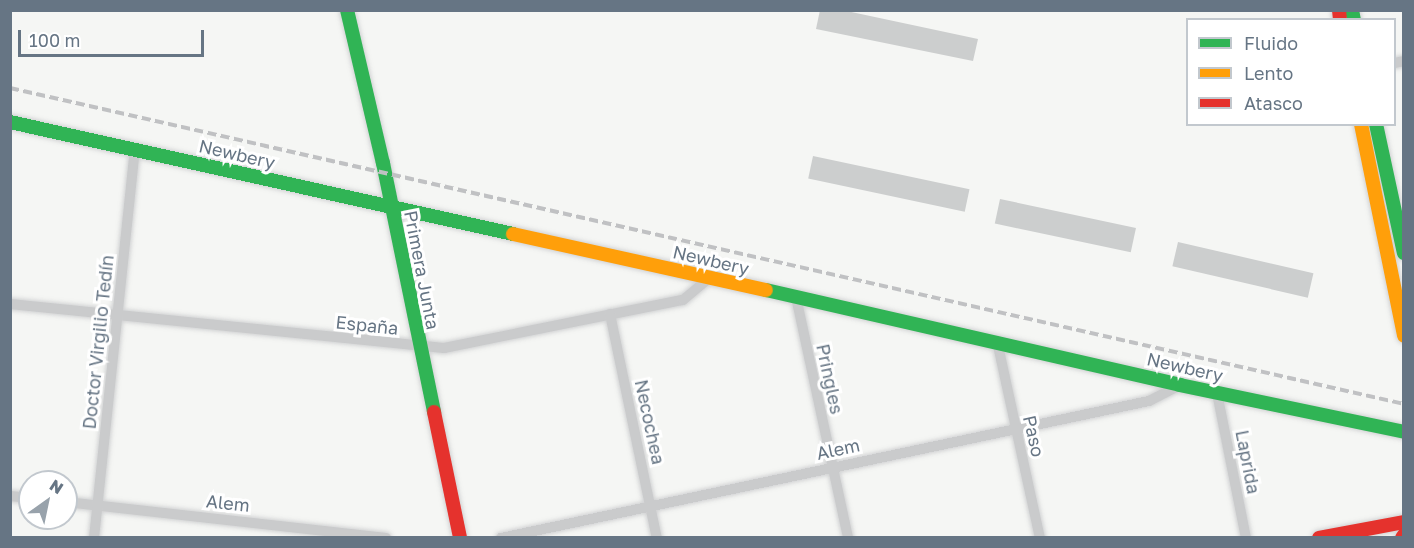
<!DOCTYPE html>
<html>
<head>
<meta charset="utf-8">
<style>
	body { margin:0 }
	#map { position:relative; width:1414px; height:548px; overflow:hidden; background:#f5f6f4; font-family:"Golos Text",sans-serif }
	div>[style] { position:absolute }
	.building>* { inset:0; background:#cccece; transform-origin:0 0 }
	.roads { filter:drop-shadow(0 0 2px #d2d3d4) drop-shadow(0 0 2px #d2d3d4) }
	.street>* { height:10px; margin:-5px; padding:0 5px; transform-origin:5px; border-radius:5px; background:#cacbcc }
	.fast>* { height:14px; margin:-7px; padding:0 7px; transform-origin:7px; border-radius:7px; background:#30b455 }
	.slow>* { height:14px; margin:-7px; padding:0 7px; transform-origin:7px; border-radius:7px; background:#ff9f0a }
	.jam>* { height:14px; margin:-7px; padding:0 7px; transform-origin:7px; border-radius:7px; background:#e5322d }
	.rail>* { height:4px; margin-top:-2px; transform-origin:0; background:repeating-linear-gradient(90deg,#c0c1c3 0 9px,transparent 0 13.5px) }
	span { translate:-50% -50%; white-space:nowrap; text-align:center; line-height:1.15; -webkit-text-stroke:6px #fff; paint-order:stroke }
	.street-label { font-size:18px; color:#667584 }
	.frame { position:absolute; inset:0; border:12px solid #667584; pointer-events:none }
	.legend { position:absolute; left:1186px; top:18px; width:210px; height:108px; box-sizing:border-box; background:#fff; border:2px solid #c2c8ce; margin:0; padding:8px 10px; list-style:none; font-size:18px; color:#667584 }
	.legend li { display:flex; align-items:center; gap:12px; height:30px }
	.legend b { width:30px; border:2px solid #c2c8ce }
	.north { position:absolute; left:18px; top:470px; width:60px; height:60px; box-sizing:border-box; background:#fff; border:2px solid #c2c8ce; border-radius:50%; rotate:33deg; font-size:16px; font-weight:700; line-height:24px; text-align:center; color:#667584 }
	.north::after { content:''; display:block; margin:auto; width:21px; height:27px; background:#98a2ab; clip-path:polygon(50% 0,100% 100%,50% 72%,0 100%) }
	.scale { position:absolute; left:18px; top:30px; width:186px; height:27px; box-sizing:border-box; border:3px solid #667584; border-top:0; padding-left:8px; font-size:18px; line-height:21px; white-space:nowrap; color:#667584; -webkit-text-stroke:4px #fff; paint-order:stroke }
</style>
</head>
<body>
<div id="map">
	<div class="building">
		<div style="clip-path:polygon(820px 10px,842px 10px,978px 39px,973px 61px,816px 29px)"></div>
		<div style="left:813px;top:156px;width:160px;height:23px;rotate:12deg"></div>
		<div style="left:1000px;top:199px;width:139px;height:25px;rotate:12deg"></div>
		<div style="left:1178px;top:242px;width:139px;height:25px;rotate:13deg"></div>
	</div>
	<div class="roads">
		<div class="street">
			<div style="left:1394px;top:63px;width:10px;rotate:-11deg"></div>
			<div style="left:796px;top:297px;width:247px;rotate:77.8deg"></div>
			<div style="left:10px;top:304px;width:436px;rotate:5.8deg"></div>
			<div style="left:444px;top:348px;width:244px;rotate:-11.4deg"></div>
			<div style="left:683px;top:300px;width:34px;rotate:-40deg"></div>
			<div style="left:610px;top:314px;width:229px;rotate:78.2deg"></div>
			<div style="left:997px;top:341px;width:202px;rotate:77.7deg"></div>
			<div style="left:1217px;top:393px;width:148px;rotate:78.7deg"></div>
			<div style="left:10px;top:496px;width:20px;rotate:6deg"></div>
			<div style="left:66px;top:502px;width:322px;rotate:6.4deg"></div>
			<div style="left:94px;top:538px;width:390px;rotate:-84deg"></div>
			<div style="left:501px;top:538px;width:662px;rotate:-11.94deg"></div>
			<div style="left:1149px;top:401px;width:35px;rotate:-27deg"></div>
		</div>
		<div class="fast">
			<div style="left:347px;top:10px;width:157px;rotate:76.8deg"></div>
			<div style="left:383px;top:163px;width:254px;rotate:78.4deg"></div>
			<div style="left:1352px;top:10px;width:10px;rotate:79deg"></div>
			<div style="left:10px;top:122px;width:515px;rotate:12.55deg"></div>
			<div style="left:1376px;top:124px;width:132px;rotate:77.8deg"></div>
			<div style="left:766px;top:290px;width:425px;rotate:12.9deg"></div>
			<div style="left:1180px;top:385px;width:229px;rotate:11.8deg"></div>
		</div>
		<div class="slow">
			<div style="left:1361px;top:124px;width:216px;rotate:78.5deg"></div>
			<div style="left:513px;top:234px;width:259px;rotate:12.5deg"></div>
		</div>
		<div class="jam">
			<div style="left:1339px;top:10px;width:10px;rotate:84deg"></div>
			<div style="left:434px;top:412px;width:129px;rotate:78.3deg"></div>
			<div style="left:1319px;top:538px;width:86px;rotate:-10.7deg"></div>
			<div style="left:1402px;top:538px;width:4px;rotate:-56deg"></div>
		</div>
	</div>
	<div class="rail">
		<div style="left:10px;top:88px;width:1429px;rotate:12.77deg"></div>
	</div>
	<div class="street-label">
		<span style="left:237px;top:154px;rotate:13deg">Newbery</span>
		<span style="left:711px;top:260px;rotate:13deg">Newbery</span>
		<span style="left:422px;top:270px;rotate:79deg">Primera Junta</span>
		<span style="left:367px;top:325px;rotate:6deg">España</span>
		<span style="left:98px;top:342px;rotate:-84deg">Doctor Virgilio Tedín</span>
		<span style="left:1185px;top:367px;rotate:13deg">Newbery</span>
		<span style="left:830px;top:379px;rotate:78deg">Pringles</span>
		<span style="left:650px;top:422px;rotate:78deg">Necochea</span>
		<span style="left:1034px;top:436px;rotate:77deg">Paso</span>
		<span style="left:838px;top:449px;rotate:-12deg">Alem</span>
		<span style="left:1248px;top:462px;rotate:79deg">Laprida</span>
		<span style="left:228px;top:503px;rotate:6deg">Alem</span>
	</div>
	<div class="frame"></div>
	<ul class="legend">
	<li><b style="height:8px;background:#30b455"></b>Fluido</li>
	<li><b style="height:8px;background:#ff9f0a"></b>Lento</li>
	<li><b style="height:8px;background:#e5322d"></b>Atasco</li>
	</ul>
	<div class="north">N</div>
	<div class="scale">100 m</div>
</div>
</body>
</html>
